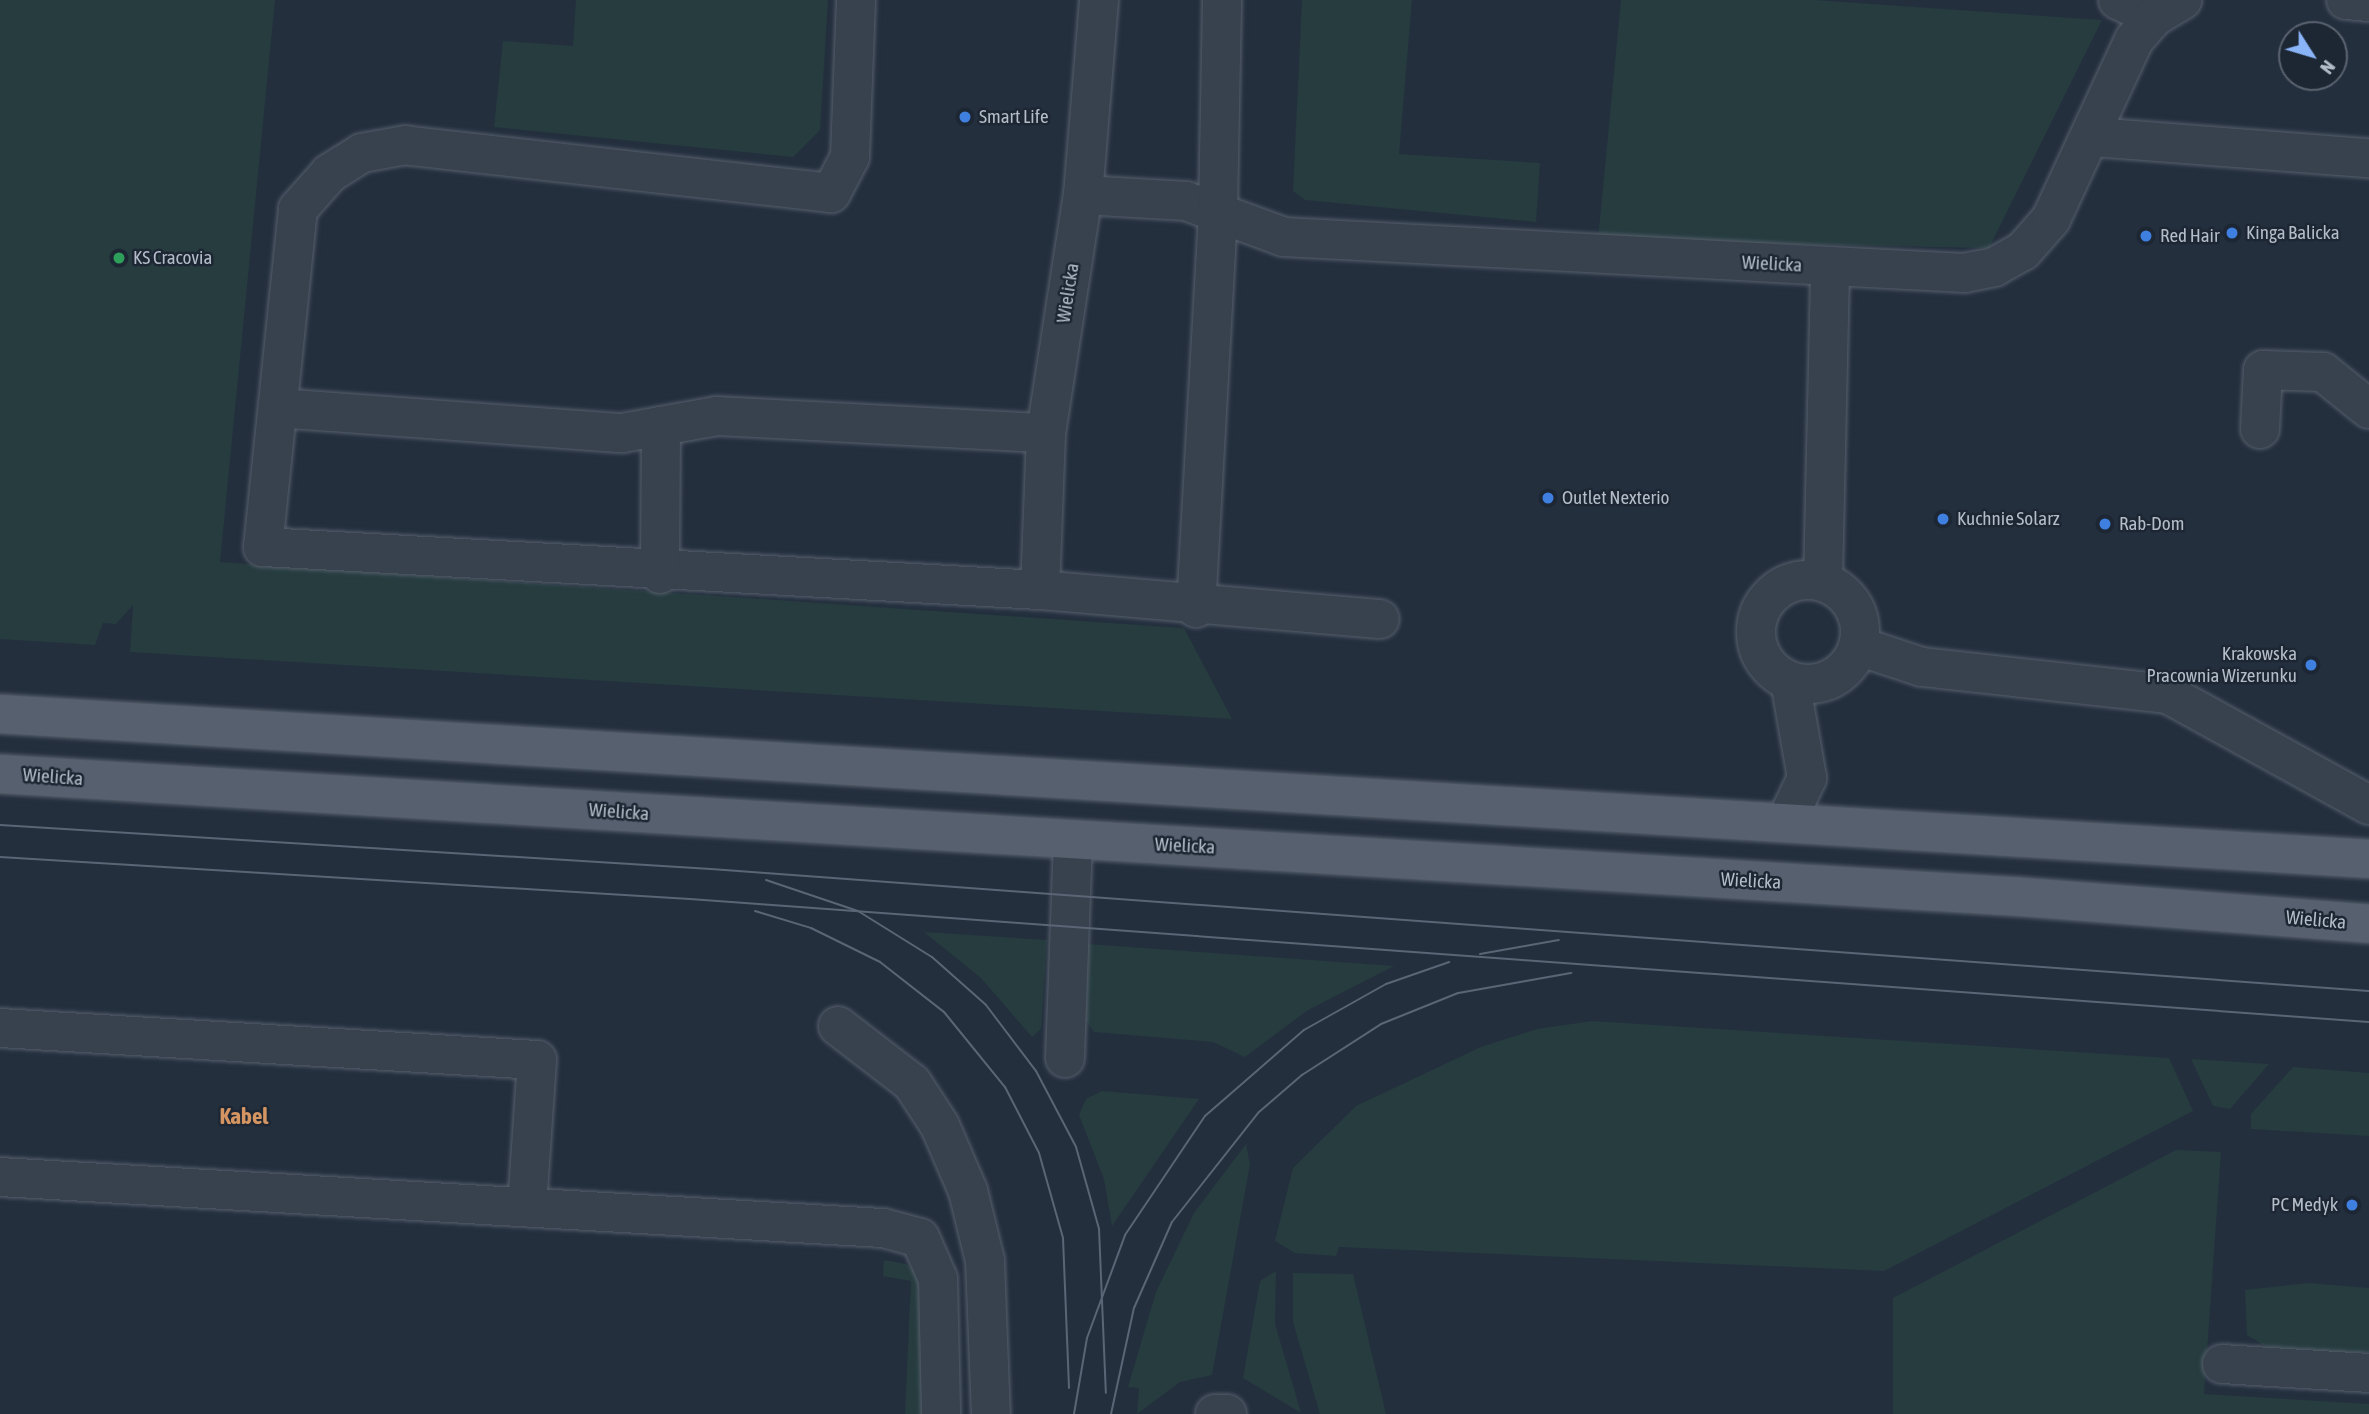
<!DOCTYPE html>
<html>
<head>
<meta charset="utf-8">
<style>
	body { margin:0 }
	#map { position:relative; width:2369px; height:1414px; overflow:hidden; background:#242f3e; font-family:"Asap Condensed",sans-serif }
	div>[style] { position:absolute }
	.green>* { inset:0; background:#263c3f }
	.roads { filter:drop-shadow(0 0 2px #565f6c) drop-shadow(0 0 2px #565f6c) }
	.minor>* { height:38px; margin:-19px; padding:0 19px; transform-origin:19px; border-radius:19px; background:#38414e }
	.minor>.ring { margin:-19px; padding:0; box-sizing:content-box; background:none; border:38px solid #38414e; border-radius:50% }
	.major>* { height:38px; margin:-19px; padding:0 19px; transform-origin:19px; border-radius:19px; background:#56606e }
	.tram>* { height:2px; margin:-1px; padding:0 1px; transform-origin:1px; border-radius:1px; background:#5a6575 }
	.dots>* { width:19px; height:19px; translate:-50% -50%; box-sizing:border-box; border:4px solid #1d2633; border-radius:50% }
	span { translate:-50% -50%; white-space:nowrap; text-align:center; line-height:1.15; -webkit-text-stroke:5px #1d2633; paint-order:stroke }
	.poi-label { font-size:19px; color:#b4bcc9 }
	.left { translate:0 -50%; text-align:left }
	.right { translate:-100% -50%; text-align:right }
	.street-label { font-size:19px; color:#b4bcc9 }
	.quarter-label { font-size:23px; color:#d59563; font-weight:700 }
	.north { position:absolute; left:2278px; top:21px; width:70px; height:70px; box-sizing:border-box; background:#1d2633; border:2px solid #59626f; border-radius:50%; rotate:127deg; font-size:19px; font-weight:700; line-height:28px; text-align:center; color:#b4bcc9 }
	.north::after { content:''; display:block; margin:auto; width:24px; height:32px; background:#8ab4f8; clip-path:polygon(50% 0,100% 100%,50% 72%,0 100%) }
</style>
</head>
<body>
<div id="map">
	<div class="green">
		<div style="clip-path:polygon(0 0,275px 0,220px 562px,1184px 628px,1232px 719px,130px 652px,133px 605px,116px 624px,103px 623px,95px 645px,0 639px)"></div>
		<div style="clip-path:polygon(576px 0,828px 0,820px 130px,793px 157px,494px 127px,503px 41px,573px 46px)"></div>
		<div style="clip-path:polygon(1302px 0,1412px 0,1399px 154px,1540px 163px,1536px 222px,1305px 200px,1293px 191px)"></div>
		<div style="clip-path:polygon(1621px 0,1814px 0,2102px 20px,1989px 248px,1598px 240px)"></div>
		<div style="clip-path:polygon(924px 932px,1047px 940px,1041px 1029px,1032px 1037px,981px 978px)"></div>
		<div style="clip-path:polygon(1088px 944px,1394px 966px,1308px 1010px,1245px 1057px,1213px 1042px,1094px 1032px,1084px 1018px)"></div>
		<div style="clip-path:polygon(1592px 1021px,2169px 1058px,2193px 1111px,1884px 1271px,1339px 1247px,1336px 1256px,1295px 1253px,1275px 1241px,1293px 1168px,1356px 1106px,1481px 1047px,1537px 1029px)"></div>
		<div style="clip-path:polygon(2191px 1059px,2269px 1064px,2230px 1109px,2213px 1106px)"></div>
		<div style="clip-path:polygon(2293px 1067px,2369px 1073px,2369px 1136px,2251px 1129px,2251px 1114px)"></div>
		<div style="clip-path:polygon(1102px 1091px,1199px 1099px,1112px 1226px,1104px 1179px,1079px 1115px,1086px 1099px)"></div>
		<div style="clip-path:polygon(1246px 1144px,1250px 1164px,1212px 1375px,1180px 1382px,1137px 1414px,1139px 1388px,1128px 1387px,1156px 1292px,1194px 1213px)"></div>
		<div style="clip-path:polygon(2176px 1150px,2221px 1152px,2204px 1394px,2369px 1404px,2369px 1414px,1893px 1414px,1893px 1298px)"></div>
		<div style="clip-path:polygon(884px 1260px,906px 1264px,922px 1278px,928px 1414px,905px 1414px,911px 1281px,883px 1276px)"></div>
		<div style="clip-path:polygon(1276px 1271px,1275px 1324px,1301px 1413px,1243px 1378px,1260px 1281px)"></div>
		<div style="clip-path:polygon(1293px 1273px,1353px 1274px,1386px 1414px,1320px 1414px,1293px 1322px)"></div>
		<div style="clip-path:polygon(2308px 1283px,2369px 1288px,2369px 1352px,2275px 1352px,2247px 1335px,2245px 1290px)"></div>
	</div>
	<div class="roads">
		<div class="minor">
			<div style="left:856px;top:0;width:157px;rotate:92.2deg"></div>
			<div style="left:850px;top:157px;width:41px;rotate:117.8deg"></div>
			<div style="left:831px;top:193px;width:428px;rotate:-173.6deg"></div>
			<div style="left:406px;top:145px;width:45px;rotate:169.7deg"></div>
			<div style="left:362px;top:153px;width:39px;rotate:148deg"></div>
			<div style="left:329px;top:174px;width:47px;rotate:131.5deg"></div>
			<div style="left:298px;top:209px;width:340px;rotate:95.9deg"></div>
			<div style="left:263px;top:547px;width:778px;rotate:3.17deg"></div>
			<div style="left:1040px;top:590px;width:157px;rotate:-87.8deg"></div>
			<div style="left:1046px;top:433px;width:241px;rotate:-81.2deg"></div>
			<div style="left:1083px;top:195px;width:196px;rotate:-85.3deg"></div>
			<div style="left:2118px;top:0;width:40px;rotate:25deg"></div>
			<div style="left:2346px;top:0;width:23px;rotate:5deg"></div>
			<div style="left:2093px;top:137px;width:277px;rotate:4.4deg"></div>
			<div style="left:1083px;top:195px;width:103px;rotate:3.3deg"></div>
			<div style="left:1186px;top:201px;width:104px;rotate:20.2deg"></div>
			<div style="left:1284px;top:237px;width:681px;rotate:3.03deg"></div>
			<div style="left:1964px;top:273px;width:31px;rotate:-11deg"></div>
			<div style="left:1994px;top:267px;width:33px;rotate:-29deg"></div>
			<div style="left:2023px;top:251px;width:43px;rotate:-48.8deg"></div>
			<div style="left:2051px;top:219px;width:197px;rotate:-65.1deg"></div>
			<div style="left:2134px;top:40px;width:30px;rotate:-49deg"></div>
			<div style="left:2154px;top:17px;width:33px;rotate:-31deg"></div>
			<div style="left:278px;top:408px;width:345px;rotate:4.2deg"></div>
			<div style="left:622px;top:433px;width:40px;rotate:-10deg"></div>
			<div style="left:661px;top:426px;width:148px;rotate:90.4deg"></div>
			<div style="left:661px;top:426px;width:57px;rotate:-10.1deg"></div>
			<div style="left:717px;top:416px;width:329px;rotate:3deg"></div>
			<div style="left:2260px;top:429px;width:59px;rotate:-87.1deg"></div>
			<div style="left:2263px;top:370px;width:60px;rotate:1.9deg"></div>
			<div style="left:2323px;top:372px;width:59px;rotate:38.8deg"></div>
			<div class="ring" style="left:1756px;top:580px;width:66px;height:66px"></div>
			<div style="left:1823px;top:582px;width:315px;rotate:-88.7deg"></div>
			<div style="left:1040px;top:590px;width:341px;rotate:4.9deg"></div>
			<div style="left:1196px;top:608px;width:399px;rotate:-86.8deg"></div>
			<div style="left:1218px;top:210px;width:210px;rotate:-88.9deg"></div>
			<div style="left:1858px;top:646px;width:67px;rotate:18.2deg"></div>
			<div style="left:1922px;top:667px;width:247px;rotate:6.3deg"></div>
			<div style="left:2168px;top:694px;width:230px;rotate:28.9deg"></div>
			<div style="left:1786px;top:822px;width:49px;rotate:-64.5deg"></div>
			<div style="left:1807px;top:778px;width:98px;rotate:-99.9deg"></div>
			<div style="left:838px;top:1026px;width:93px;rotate:37.6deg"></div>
			<div style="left:912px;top:1083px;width:51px;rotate:56.9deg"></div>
			<div style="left:940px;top:1126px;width:71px;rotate:66.7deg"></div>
			<div style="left:968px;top:1191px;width:72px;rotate:76.3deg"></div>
			<div style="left:985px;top:1261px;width:153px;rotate:87.8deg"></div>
			<div style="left:0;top:1028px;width:538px;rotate:3.41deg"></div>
			<div style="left:537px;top:1060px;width:147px;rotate:93.9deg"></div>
			<div style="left:1065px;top:1058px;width:218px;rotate:-87.9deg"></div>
			<div style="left:0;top:1177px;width:884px;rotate:3.31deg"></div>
			<div style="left:883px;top:1228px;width:38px;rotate:15deg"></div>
			<div style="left:920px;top:1238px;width:45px;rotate:66.3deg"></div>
			<div style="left:938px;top:1279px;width:135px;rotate:88.7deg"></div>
			<div style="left:2222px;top:1364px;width:147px;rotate:3.5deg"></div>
			<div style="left:1215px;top:1414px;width:12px"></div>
		</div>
		<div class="major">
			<div style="left:0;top:714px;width:2373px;rotate:3.5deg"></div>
			<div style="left:0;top:774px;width:2026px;rotate:3.48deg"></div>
			<div style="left:2022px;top:897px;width:348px;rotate:4.4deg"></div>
		</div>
	</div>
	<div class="tram">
		<div style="left:0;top:825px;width:712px;rotate:3.54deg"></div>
		<div style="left:711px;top:869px;width:1662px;rotate:4.21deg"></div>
		<div style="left:0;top:857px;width:691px;rotate:3.48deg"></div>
		<div style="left:690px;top:899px;width:1683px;rotate:4.19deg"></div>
		<div style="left:766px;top:880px;width:97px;rotate:18.6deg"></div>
		<div style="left:858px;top:911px;width:87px;rotate:31.9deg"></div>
		<div style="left:932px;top:957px;width:72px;rotate:41.6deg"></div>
		<div style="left:986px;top:1005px;width:83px;rotate:52.9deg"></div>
		<div style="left:1036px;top:1071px;width:86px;rotate:62.2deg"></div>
		<div style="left:1076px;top:1147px;width:85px;rotate:74.3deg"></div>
		<div style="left:1099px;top:1229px;width:164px;rotate:87.6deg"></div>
		<div style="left:755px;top:911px;width:59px;rotate:16.9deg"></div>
		<div style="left:811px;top:928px;width:77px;rotate:26.2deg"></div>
		<div style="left:880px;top:962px;width:81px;rotate:38deg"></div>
		<div style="left:944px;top:1012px;width:97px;rotate:50.9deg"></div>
		<div style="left:1005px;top:1087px;width:74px;rotate:62.7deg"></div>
		<div style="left:1039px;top:1153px;width:88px;rotate:74.2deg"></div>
		<div style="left:1063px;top:1238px;width:150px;rotate:87.7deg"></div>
		<div style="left:1480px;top:954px;width:80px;rotate:-10deg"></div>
		<div style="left:1074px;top:1414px;width:77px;rotate:-80.3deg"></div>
		<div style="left:1087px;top:1338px;width:110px;rotate:-69.7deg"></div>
		<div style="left:1125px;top:1235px;width:143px;rotate:-56.1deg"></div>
		<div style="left:1205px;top:1116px;width:131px;rotate:-41deg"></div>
		<div style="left:1304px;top:1030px;width:94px;rotate:-29.3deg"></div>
		<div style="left:1386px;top:984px;width:67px;rotate:-19.2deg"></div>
		<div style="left:1111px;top:1414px;width:108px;rotate:-77.8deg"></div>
		<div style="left:1134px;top:1308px;width:94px;rotate:-66.2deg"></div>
		<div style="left:1172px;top:1222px;width:140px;rotate:-51.7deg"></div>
		<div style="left:1259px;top:1112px;width:57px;rotate:-40.7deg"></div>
		<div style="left:1302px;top:1075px;width:94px;rotate:-32.8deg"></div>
		<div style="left:1381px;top:1024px;width:83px;rotate:-21.9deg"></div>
		<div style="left:1458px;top:993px;width:115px;rotate:-10deg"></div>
	</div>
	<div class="dots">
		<div style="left:965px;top:117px;background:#3f7fe0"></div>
		<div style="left:2232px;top:233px;background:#3f7fe0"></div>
		<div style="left:2146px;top:236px;background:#3f7fe0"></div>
		<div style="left:119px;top:258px;background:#2e9e5b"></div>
		<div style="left:1548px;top:498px;background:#3f7fe0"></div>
		<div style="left:1943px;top:519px;background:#3f7fe0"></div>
		<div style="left:2105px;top:524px;background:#3f7fe0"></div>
		<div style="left:2311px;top:665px;background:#3f7fe0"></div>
		<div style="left:2352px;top:1205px;background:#3f7fe0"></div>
	</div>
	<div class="poi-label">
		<span class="left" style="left:979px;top:117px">Smart Life</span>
		<span class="left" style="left:2246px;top:233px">Kinga Balicka</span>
		<span class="left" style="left:2160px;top:236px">Red Hair</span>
		<span class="left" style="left:133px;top:258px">KS Cracovia</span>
		<span class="left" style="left:1562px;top:498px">Outlet Nexterio</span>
		<span class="left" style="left:1957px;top:519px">Kuchnie Solarz</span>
		<span class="left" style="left:2119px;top:524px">Rab-Dom</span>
		<span class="right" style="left:2297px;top:665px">Krakowska<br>Pracownia Wizerunku</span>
		<span class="right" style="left:2338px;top:1205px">PC Medyk</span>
	</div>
	<div class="street-label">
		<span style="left:1772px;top:264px;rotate:3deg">Wielicka</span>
		<span style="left:1068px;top:293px;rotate:-81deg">Wielicka</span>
		<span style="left:53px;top:777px;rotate:4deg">Wielicka</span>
		<span style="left:619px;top:812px;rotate:4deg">Wielicka</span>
		<span style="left:1185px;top:846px;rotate:3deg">Wielicka</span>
		<span style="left:1751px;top:881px;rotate:3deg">Wielicka</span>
		<span style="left:2316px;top:920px;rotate:5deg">Wielicka</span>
	</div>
	<div class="quarter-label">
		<span style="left:244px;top:1116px">Kabel</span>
	</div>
	<div class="north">N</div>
</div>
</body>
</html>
